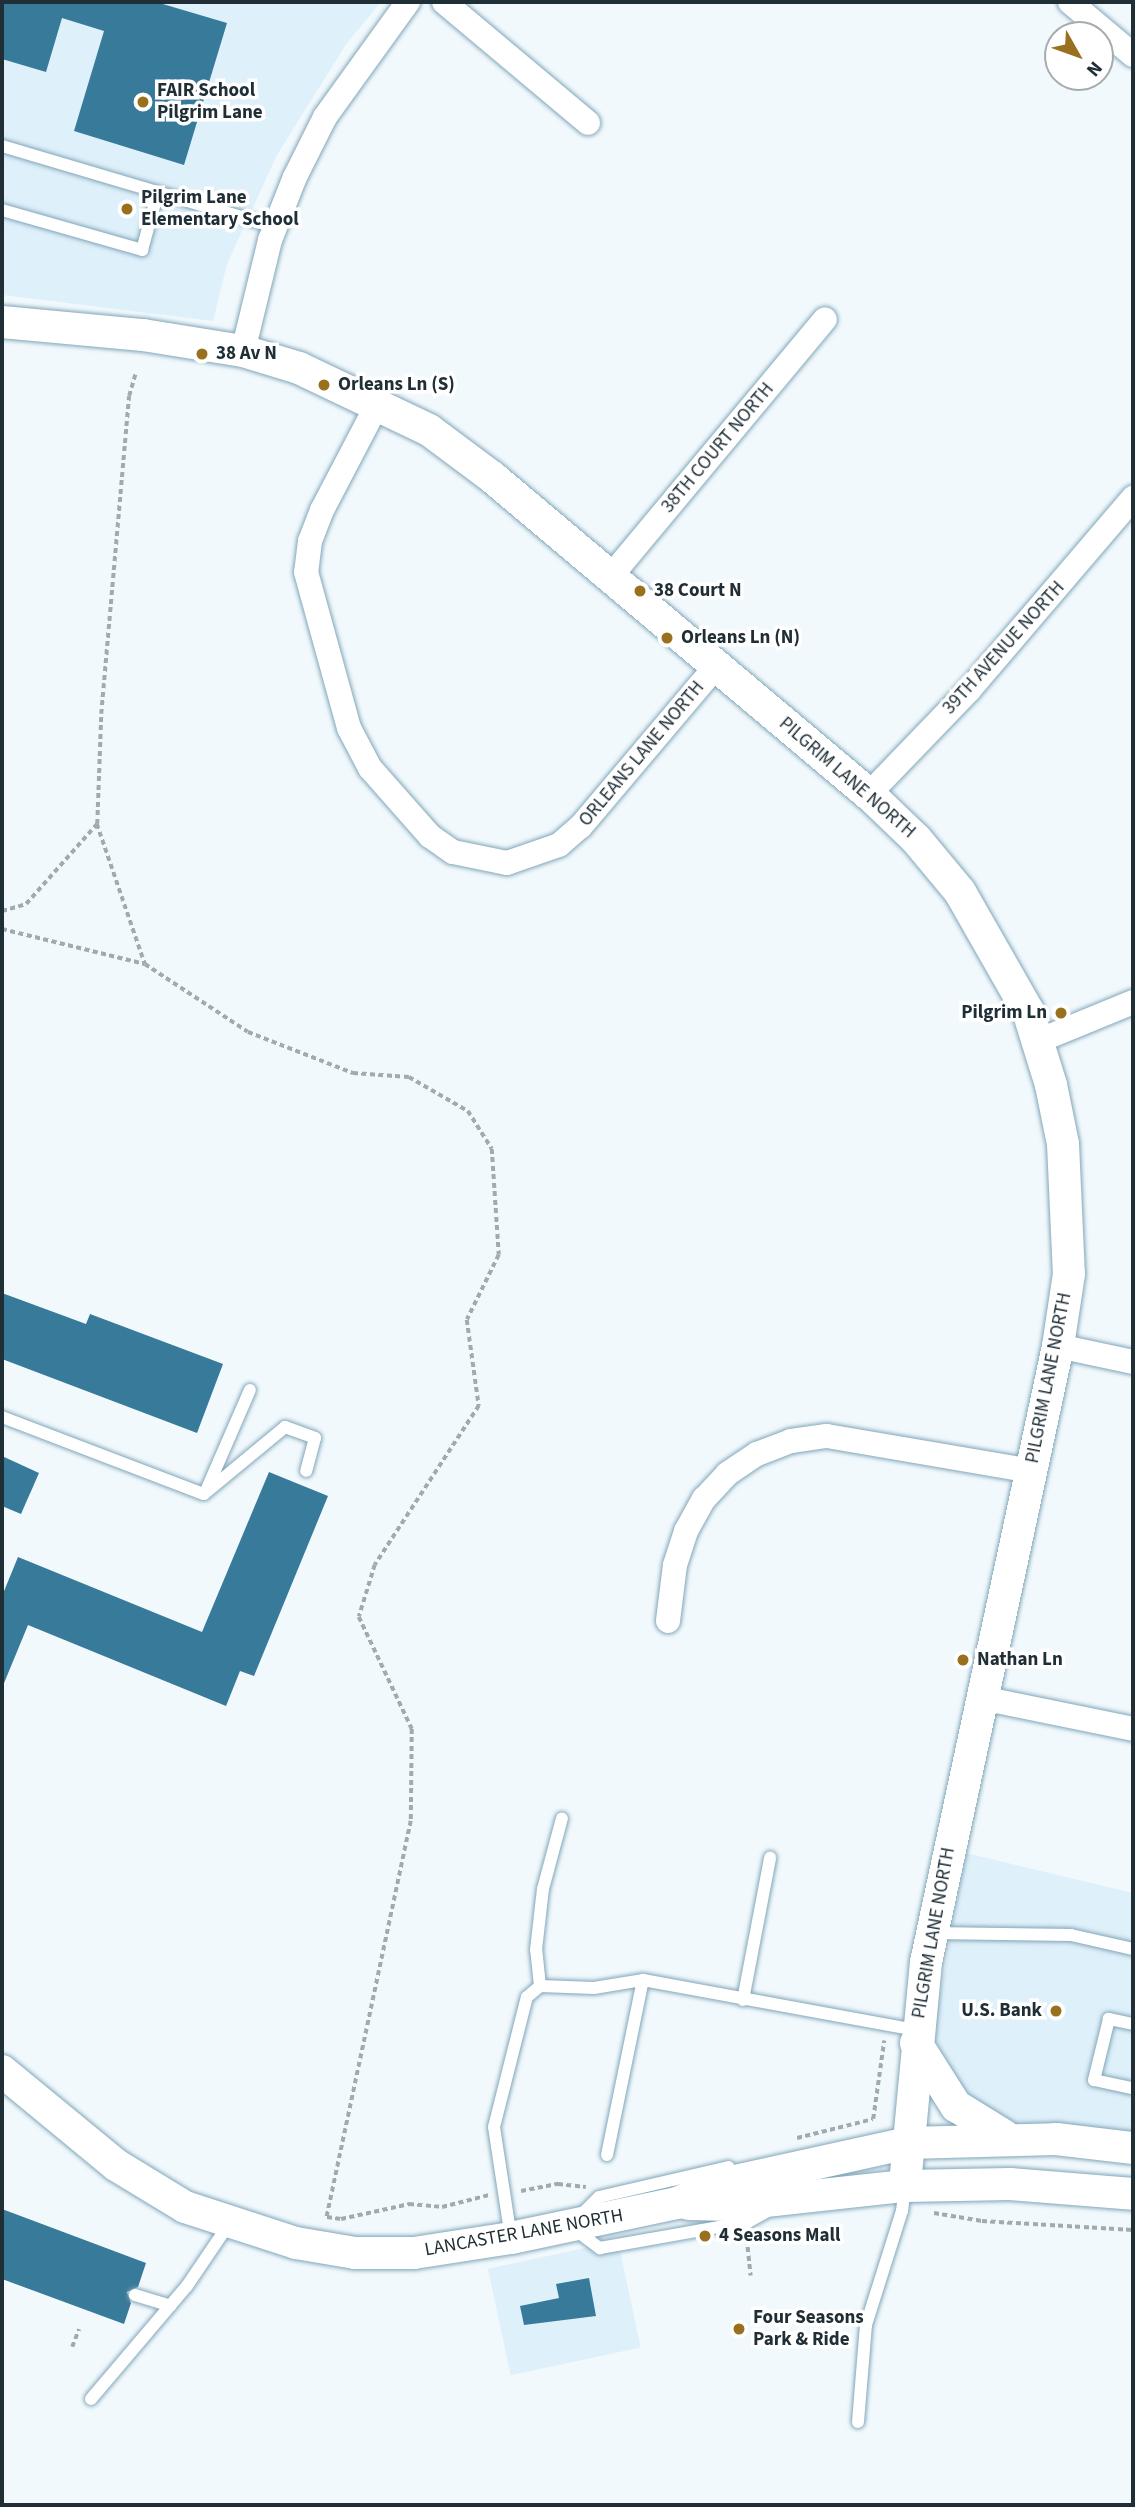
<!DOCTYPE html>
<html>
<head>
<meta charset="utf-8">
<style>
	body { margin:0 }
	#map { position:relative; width:1135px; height:2507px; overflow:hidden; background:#f1f9fd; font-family:"Source Sans 3",sans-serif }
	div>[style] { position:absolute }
	.built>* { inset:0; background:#def0fa; transform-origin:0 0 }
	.building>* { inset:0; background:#387a99 }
	.path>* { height:3.5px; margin-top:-1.75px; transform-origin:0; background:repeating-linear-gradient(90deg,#a0aab0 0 5px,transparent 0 8.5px) }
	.roads { filter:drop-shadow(0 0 2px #82a6b9) drop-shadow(0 0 2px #82a6b9) }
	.service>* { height:12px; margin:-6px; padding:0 6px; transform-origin:6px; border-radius:6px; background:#fff }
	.minor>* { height:24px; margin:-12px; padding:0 12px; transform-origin:12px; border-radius:12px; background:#fff }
	.tertiary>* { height:32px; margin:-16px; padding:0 16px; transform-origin:16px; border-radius:16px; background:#fff }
	.dots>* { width:19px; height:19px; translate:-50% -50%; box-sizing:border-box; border:4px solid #fff; border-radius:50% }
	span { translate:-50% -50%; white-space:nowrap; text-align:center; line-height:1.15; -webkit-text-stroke:7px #fff; paint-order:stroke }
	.poi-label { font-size:19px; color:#202e36; font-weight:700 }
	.left { translate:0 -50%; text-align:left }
	.right { translate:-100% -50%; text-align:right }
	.street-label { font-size:19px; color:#202e36 }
	.frame { position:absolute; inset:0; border:4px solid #202e36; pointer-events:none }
	.north { position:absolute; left:1044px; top:21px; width:70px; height:70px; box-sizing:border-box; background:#fff; border:2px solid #a6abaf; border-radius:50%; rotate:130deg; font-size:19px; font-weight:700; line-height:28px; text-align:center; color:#202e36 }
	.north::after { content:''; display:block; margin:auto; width:24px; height:32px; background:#99701d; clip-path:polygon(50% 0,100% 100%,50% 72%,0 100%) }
</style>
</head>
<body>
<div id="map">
	<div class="built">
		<div style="clip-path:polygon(2px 2px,381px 2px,347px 43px,277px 155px,227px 264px,213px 321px,2px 295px)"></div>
		<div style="clip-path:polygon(966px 1853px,1133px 1893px,1133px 2136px,995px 2122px,944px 2076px,934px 2029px)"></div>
		<div style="left:618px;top:2241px;width:109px;height:133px;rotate:78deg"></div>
	</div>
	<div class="building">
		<div style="clip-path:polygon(2px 2px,156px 2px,227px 23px,184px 165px,74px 131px,104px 31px,62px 18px,46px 72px,2px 59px)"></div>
		<div style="clip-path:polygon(2px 1293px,86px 1324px,90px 1314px,223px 1364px,197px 1433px,2px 1359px)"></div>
		<div style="clip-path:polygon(2px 1456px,39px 1473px,21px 1514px,2px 1506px)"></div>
		<div style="clip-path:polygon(269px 1472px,328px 1496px,254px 1676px,240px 1671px,226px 1706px,28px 1625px,2px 1688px,2px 1596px,18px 1557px,202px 1632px)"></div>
		<div style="clip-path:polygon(2px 2209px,146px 2263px,138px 2287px,127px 2292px,131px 2303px,124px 2324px,2px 2279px)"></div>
		<div style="clip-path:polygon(589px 2278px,596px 2316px,524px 2325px,520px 2306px,559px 2298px,556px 2284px)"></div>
	</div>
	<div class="path">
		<div style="left:97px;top:824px;width:148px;rotate:71.1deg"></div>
		<div style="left:2px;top:911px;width:25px;rotate:-16deg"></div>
		<div style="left:26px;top:904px;width:107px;rotate:-48.4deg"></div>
		<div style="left:97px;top:824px;width:110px;rotate:-87.9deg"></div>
		<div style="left:101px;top:714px;width:319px;rotate:-85deg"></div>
		<div style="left:129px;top:396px;width:25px;rotate:-74deg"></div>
		<div style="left:2px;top:929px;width:147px;rotate:13.8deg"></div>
		<div style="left:145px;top:964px;width:123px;rotate:33.4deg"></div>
		<div style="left:248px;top:1032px;width:113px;rotate:21.3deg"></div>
		<div style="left:353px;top:1073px;width:56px;rotate:4.1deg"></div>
		<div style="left:409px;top:1077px;width:68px;rotate:30deg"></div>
		<div style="left:468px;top:1111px;width:45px;rotate:57.7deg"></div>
		<div style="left:492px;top:1149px;width:106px;rotate:86.2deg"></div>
		<div style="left:499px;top:1255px;width:72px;rotate:116.2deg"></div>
		<div style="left:467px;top:1320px;width:87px;rotate:82.1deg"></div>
		<div style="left:479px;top:1406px;width:190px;rotate:123.2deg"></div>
		<div style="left:375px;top:1565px;width:54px;rotate:107.1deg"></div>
		<div style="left:359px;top:1617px;width:124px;rotate:64.7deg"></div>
		<div style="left:412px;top:1729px;width:92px;rotate:90.6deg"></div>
		<div style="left:411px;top:1821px;width:405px;rotate:102deg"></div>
		<div style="left:327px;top:2217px;width:14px;rotate:8deg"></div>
		<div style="left:341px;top:2219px;width:70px;rotate:-12.4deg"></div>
		<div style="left:409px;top:2204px;width:33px;rotate:5deg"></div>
		<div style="left:442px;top:2207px;width:49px;rotate:-14.3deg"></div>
		<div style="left:797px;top:2138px;width:78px;rotate:-14deg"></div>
		<div style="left:873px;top:2119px;width:79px;rotate:-82deg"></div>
		<div style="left:521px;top:2191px;width:38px;rotate:-11deg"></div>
		<div style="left:558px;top:2184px;width:28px;rotate:6deg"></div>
		<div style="left:934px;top:2213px;width:49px;rotate:9.5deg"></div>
		<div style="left:982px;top:2221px;width:151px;rotate:3.4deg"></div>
		<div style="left:747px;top:2239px;width:37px;rotate:84deg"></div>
		<div style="left:72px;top:2347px;width:19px;rotate:-69deg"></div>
	</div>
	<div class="roads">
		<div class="service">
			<div style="left:2px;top:146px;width:285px;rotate:16.5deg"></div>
			<div style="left:2px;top:210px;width:146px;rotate:15.9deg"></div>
			<div style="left:142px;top:250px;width:60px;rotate:-74.6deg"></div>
			<div style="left:2px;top:1417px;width:216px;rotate:20.9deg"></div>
			<div style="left:204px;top:1494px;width:105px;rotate:-39.6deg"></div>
			<div style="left:285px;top:1427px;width:32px;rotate:20deg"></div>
			<div style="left:315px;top:1438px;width:34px;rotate:105deg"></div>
			<div style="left:206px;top:1491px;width:110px;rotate:-66.5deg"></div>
			<div style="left:932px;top:1933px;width:139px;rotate:0.8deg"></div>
			<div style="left:1071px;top:1935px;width:64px;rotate:12.7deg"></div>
			<div style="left:540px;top:1986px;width:36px;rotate:-96deg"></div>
			<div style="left:536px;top:1950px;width:61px;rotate:-83.5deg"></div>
			<div style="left:543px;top:1889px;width:73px;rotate:-75deg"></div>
			<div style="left:743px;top:2000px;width:145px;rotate:-79.2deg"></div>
			<div style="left:1133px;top:2024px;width:25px;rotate:-168deg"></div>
			<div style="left:1109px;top:2019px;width:63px;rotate:103.8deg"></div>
			<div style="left:1094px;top:2080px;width:40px;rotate:12deg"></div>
			<div style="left:607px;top:2155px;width:179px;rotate:-78.4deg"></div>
			<div style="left:580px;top:2216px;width:27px;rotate:-45deg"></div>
			<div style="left:599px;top:2197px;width:133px;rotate:-13deg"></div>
			<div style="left:573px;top:2228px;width:34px;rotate:37deg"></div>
			<div style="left:600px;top:2248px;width:150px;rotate:-10deg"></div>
			<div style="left:748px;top:2222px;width:23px;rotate:-29deg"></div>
			<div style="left:511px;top:2238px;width:112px;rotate:-98.7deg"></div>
			<div style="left:494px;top:2127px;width:134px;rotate:-75.8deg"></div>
			<div style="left:527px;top:1997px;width:17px;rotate:-40deg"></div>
			<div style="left:540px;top:1986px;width:54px;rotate:2.1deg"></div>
			<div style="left:594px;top:1988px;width:50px;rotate:-9.3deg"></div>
			<div style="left:643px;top:1980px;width:278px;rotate:10.4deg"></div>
			<div style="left:135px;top:2295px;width:37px;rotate:17deg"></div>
			<div style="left:91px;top:2399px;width:148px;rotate:-49.7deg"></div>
			<div style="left:187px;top:2286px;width:75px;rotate:-55.9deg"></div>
			<div style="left:858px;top:2422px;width:97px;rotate:-85.3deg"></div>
			<div style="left:866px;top:2325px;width:120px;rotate:-72.5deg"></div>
			<div style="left:902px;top:2211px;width:25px;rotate:-83deg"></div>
		</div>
		<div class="minor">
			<div style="left:444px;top:2px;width:188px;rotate:40deg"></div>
			<div style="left:1070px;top:2px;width:82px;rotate:40.1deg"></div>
			<div style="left:243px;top:351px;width:114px;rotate:-76.3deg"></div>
			<div style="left:270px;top:240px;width:68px;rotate:-68.4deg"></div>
			<div style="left:295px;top:177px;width:67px;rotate:-63.4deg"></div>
			<div style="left:325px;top:117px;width:142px;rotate:-54.2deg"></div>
			<div style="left:378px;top:403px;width:121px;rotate:117.6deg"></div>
			<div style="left:322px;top:510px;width:33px;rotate:111deg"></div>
			<div style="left:310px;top:541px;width:31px;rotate:97deg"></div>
			<div style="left:306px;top:572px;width:162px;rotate:74.6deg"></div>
			<div style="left:349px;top:728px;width:45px;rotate:62.3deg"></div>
			<div style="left:370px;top:768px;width:91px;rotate:48.6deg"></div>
			<div style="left:430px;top:836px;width:28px;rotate:35deg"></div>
			<div style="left:453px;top:852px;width:55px;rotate:11.5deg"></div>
			<div style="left:507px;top:863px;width:55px;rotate:-19.1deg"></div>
			<div style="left:559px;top:845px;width:29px;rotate:-41deg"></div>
			<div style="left:581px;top:826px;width:209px;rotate:-49.8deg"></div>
			<div style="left:611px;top:576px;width:334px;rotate:-50.2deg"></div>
			<div style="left:869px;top:794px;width:144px;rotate:-46.1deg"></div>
			<div style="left:969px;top:690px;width:253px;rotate:-49.5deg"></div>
			<div style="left:1038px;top:1041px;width:103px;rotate:-22.3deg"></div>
			<div style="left:1058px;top:1346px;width:77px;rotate:12deg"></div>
			<div style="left:668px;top:1621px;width:56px;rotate:-82.9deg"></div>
			<div style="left:675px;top:1565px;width:36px;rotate:-72deg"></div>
			<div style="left:686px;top:1531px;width:37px;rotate:-61deg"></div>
			<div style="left:704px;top:1499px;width:34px;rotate:-47deg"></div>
			<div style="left:727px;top:1474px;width:36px;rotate:-34deg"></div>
			<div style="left:757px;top:1454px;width:36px;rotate:-21deg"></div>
			<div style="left:791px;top:1441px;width:36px;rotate:-8deg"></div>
			<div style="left:827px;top:1436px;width:207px;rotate:9.7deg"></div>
			<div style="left:981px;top:1698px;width:155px;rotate:11.5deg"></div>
		</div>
		<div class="tertiary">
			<div style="left:2px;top:322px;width:142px;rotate:5.3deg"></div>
			<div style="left:143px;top:335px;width:101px;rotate:9.1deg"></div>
			<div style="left:243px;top:351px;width:59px;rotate:16.9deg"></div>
			<div style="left:299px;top:368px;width:144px;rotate:25.5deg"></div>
			<div style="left:429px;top:430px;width:79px;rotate:36.7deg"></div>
			<div style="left:492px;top:477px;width:493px;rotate:40.1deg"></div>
			<div style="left:869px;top:794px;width:65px;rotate:43.8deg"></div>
			<div style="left:916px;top:839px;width:69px;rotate:50.3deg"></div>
			<div style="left:960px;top:892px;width:137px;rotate:60.3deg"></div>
			<div style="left:1028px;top:1011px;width:77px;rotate:72.7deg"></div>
			<div style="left:1051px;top:1085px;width:60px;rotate:78.5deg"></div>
			<div style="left:1063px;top:1144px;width:130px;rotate:87.4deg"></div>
			<div style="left:1069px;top:1274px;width:73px;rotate:98.7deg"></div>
			<div style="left:1058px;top:1346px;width:630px;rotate:102.09deg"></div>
			<div style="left:926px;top:1962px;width:225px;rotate:95.4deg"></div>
			<div style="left:916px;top:2043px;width:75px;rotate:57.6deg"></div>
			<div style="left:956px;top:2106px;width:57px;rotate:31.5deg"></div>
			<div style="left:2px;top:2071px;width:148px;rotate:39.5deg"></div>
			<div style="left:116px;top:2165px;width:81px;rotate:31.3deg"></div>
			<div style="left:185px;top:2207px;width:117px;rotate:18deg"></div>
			<div style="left:296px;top:2243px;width:60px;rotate:9.6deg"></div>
			<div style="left:355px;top:2253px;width:59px"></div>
			<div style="left:414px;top:2253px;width:98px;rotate:-8.8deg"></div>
			<div style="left:511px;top:2238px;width:170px;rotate:-11.9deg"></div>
			<div style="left:677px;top:2203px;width:49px;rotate:-22.9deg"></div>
			<div style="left:722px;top:2184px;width:190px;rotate:-12.4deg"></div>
			<div style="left:908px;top:2143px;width:148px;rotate:-1.5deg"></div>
			<div style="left:1056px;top:2139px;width:78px;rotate:6.7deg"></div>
			<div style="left:689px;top:2204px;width:40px;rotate:1.4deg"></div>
			<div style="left:729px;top:2205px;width:177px;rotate:-6.2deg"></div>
			<div style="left:905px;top:2186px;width:105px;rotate:-1.1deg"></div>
			<div style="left:1010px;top:2184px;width:123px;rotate:4.6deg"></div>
		</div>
	</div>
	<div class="dots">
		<div style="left:143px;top:102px;background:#99701d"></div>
		<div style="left:127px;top:209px;background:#99701d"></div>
		<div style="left:202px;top:354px;background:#99701d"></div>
		<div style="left:324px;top:385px;background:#99701d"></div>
		<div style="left:640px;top:591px;background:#99701d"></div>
		<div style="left:667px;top:638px;background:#99701d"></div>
		<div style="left:1061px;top:1013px;background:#99701d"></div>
		<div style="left:963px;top:1660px;background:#99701d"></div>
		<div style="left:1056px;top:2011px;background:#99701d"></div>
		<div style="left:705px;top:2236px;background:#99701d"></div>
		<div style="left:739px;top:2329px;background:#99701d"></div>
	</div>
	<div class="poi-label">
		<span class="left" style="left:157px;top:102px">FAIR School<br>Pilgrim Lane</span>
		<span class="left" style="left:141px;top:209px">Pilgrim Lane<br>Elementary School</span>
		<span class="left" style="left:216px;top:354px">38 Av N</span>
		<span class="left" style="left:338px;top:385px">Orleans Ln (S)</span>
		<span class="left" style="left:654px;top:591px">38 Court N</span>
		<span class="left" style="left:681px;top:638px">Orleans Ln (N)</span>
		<span class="right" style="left:1047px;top:1013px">Pilgrim Ln</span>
		<span class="left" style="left:977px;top:1660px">Nathan Ln</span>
		<span class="right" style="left:1042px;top:2011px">U.S. Bank</span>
		<span class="left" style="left:719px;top:2236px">4 Seasons Mall</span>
		<span class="left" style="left:753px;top:2329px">Four Seasons<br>Park &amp; Ride</span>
	</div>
	<div class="street-label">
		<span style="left:718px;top:448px;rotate:-50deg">38TH COURT NORTH</span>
		<span style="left:1004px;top:648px;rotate:-48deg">39TH AVENUE NORTH</span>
		<span style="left:642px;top:754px;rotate:-50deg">ORLEANS LANE NORTH</span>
		<span style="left:847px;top:778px;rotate:41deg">PILGRIM LANE NORTH</span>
		<span style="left:1049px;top:1378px;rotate:-79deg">PILGRIM LANE NORTH</span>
		<span style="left:934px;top:1933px;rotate:-80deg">PILGRIM LANE NORTH</span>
		<span style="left:524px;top:2233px;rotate:-10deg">LANCASTER LANE NORTH</span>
	</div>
	<div class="frame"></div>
	<div class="north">N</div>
</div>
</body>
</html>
